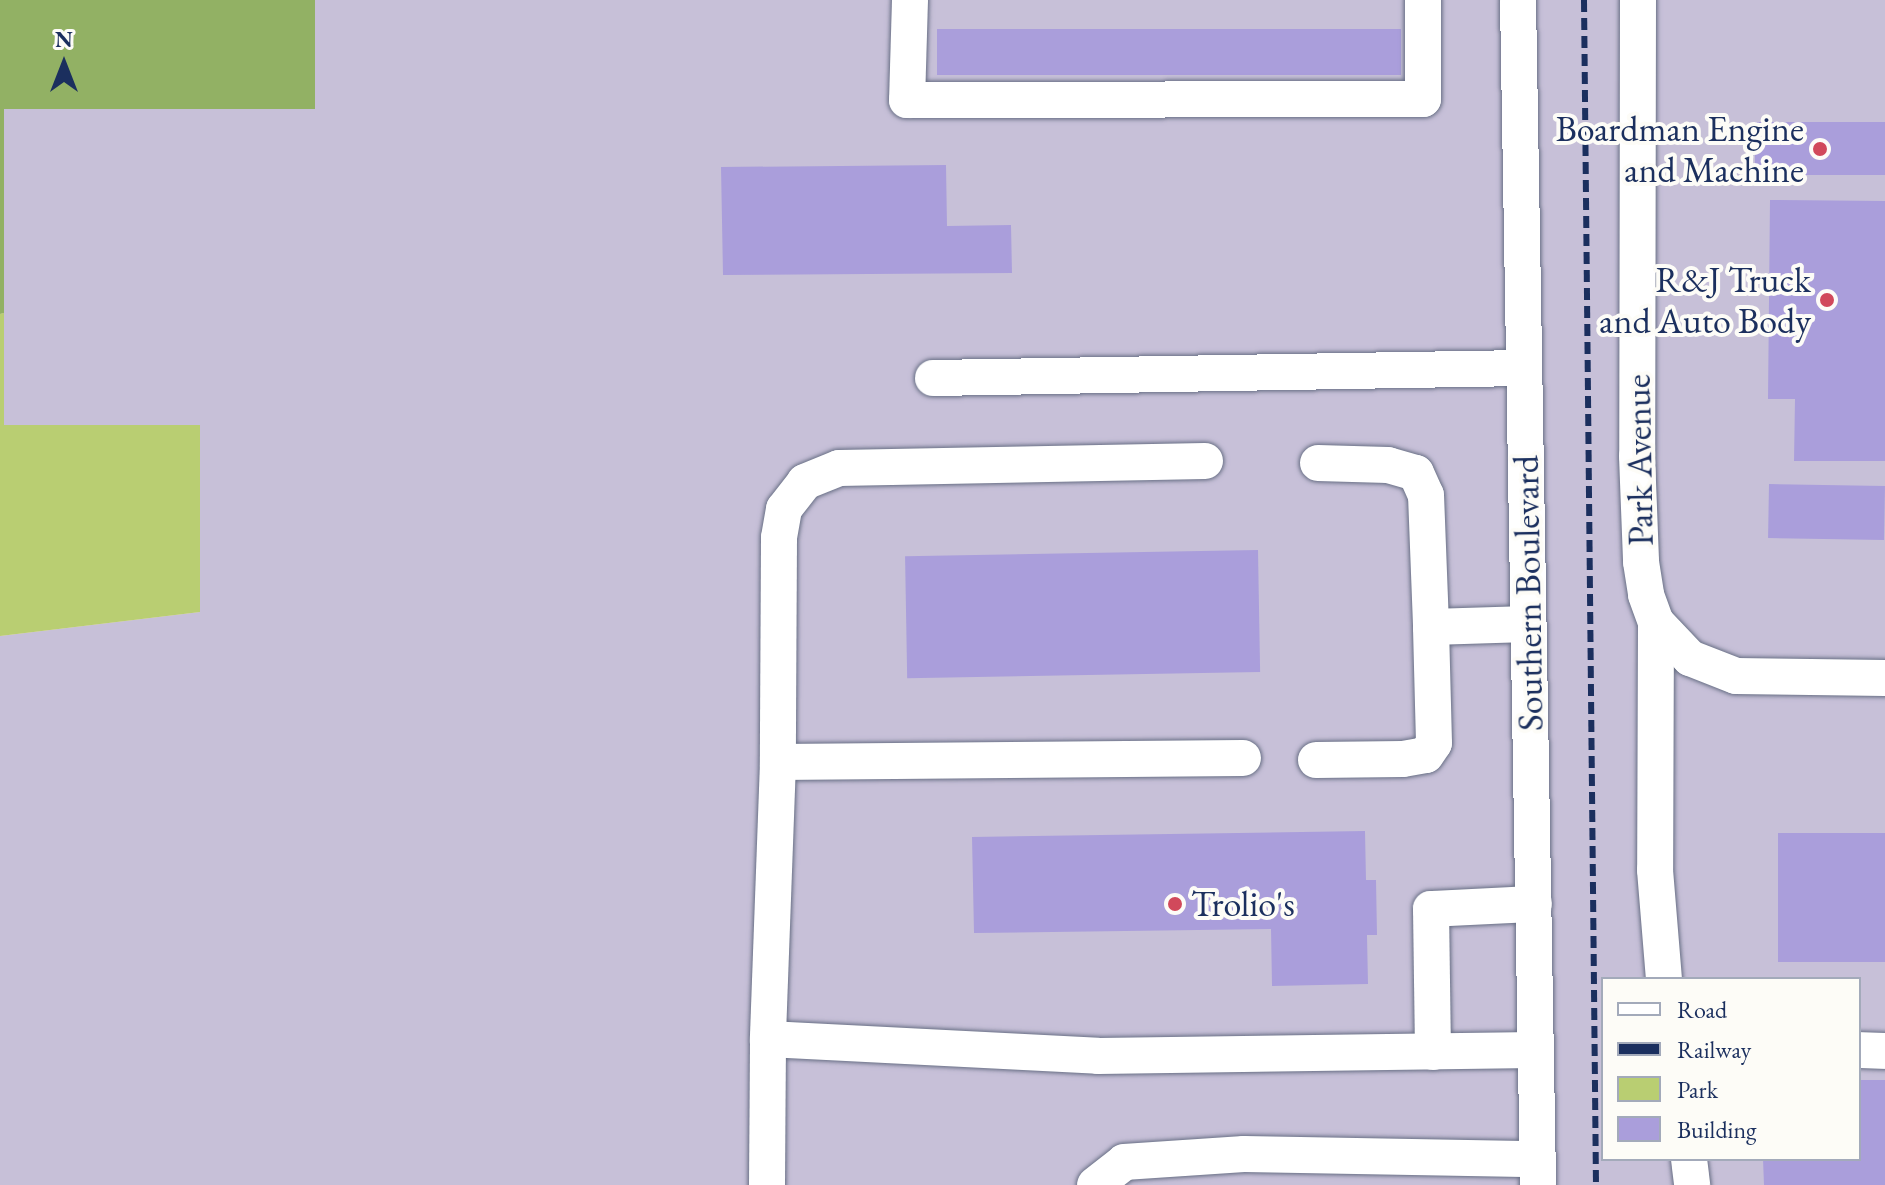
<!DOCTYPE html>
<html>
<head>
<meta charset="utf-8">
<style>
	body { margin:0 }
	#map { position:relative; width:1885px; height:1185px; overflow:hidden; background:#f6e5ce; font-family:"EB Garamond",serif }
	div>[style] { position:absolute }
	.industrial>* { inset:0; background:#c7c0d8 }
	.green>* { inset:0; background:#b9ce72 }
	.forest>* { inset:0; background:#92b164 }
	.building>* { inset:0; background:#aa9edb; transform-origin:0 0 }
	.roads { filter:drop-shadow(0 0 2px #686f85) drop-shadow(0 0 2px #686f85) }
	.minor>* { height:36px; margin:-18px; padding:0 18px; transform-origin:18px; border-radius:18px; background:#fff }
	.rail>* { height:6px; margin-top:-3px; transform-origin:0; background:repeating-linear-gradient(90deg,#1b2f5e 0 12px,transparent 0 18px) }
	.dots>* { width:22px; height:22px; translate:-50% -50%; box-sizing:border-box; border:4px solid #fdfcf7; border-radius:50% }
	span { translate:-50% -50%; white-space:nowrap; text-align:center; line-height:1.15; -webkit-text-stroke:8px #fdfcf7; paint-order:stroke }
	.poi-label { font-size:36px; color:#1b2f5e }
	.right { translate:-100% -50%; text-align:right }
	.left { translate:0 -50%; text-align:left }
	.street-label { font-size:36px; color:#1b2f5e }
	.legend { position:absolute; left:1601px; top:977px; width:260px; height:184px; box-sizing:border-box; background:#fdfcf7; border:2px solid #a3aaba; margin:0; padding:10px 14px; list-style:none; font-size:24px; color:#1b2f5e }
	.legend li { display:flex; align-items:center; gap:16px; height:40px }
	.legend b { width:40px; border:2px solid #a3aaba }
	.north { position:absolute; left:24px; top:24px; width:80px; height:80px; -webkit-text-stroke:6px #fdfcf7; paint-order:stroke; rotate:0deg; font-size:22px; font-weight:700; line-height:32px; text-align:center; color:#1b2f5e }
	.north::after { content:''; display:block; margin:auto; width:28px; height:36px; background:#1b2f5e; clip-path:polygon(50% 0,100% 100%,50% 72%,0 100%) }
</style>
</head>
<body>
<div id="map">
	<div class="industrial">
		<div style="clip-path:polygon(evenodd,315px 0,1885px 0,1885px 1185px,0 1185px,0 636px,200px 612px,200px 425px,4px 425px,4px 109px,315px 109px,315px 0,1603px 979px,1859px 979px,1859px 1159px,1603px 1159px,1603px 979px)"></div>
	</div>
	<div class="green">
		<div style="clip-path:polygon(4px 313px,4px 425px,200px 425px,200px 612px,0 636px,0 314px)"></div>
	</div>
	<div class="forest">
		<div style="clip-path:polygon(0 0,315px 0,315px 109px,4px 109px,4px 313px,0 314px)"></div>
	</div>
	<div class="building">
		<div style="left:1401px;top:29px;width:46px;height:464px;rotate:90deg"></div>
		<div style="left:1885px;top:122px;width:53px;height:130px;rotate:90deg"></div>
		<div style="clip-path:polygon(946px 165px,947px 226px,1011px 225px,1012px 273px,723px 275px,721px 167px)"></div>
		<div style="clip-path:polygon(1770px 200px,1885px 201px,1885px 461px,1794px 461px,1795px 399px,1768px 399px)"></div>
		<div style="left:1769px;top:484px;width:116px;height:54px;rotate:1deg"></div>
		<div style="left:1258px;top:550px;width:122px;height:353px;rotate:89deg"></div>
		<div style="clip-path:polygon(1365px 831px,1366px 880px,1376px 880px,1377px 935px,1367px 935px,1368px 984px,1272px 986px,1271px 929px,974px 933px,972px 837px)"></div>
		<div style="left:1885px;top:833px;width:129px;height:107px;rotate:90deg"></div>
		<div style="clip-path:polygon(1859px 1080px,1885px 1080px,1885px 1185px,1764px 1185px,1763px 1159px,1859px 1159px)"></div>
	</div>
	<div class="roads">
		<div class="minor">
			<div style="left:910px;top:0;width:100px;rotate:91.7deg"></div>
			<div style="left:907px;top:100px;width:516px;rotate:-0.11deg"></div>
			<div style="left:1423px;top:99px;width:99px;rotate:-90deg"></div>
			<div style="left:1518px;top:0;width:1185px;rotate:89.03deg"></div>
			<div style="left:1638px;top:0;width:456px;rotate:90.1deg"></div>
			<div style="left:1637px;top:456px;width:106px;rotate:87.8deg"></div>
			<div style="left:1641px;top:562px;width:33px;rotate:81deg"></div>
			<div style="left:1646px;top:595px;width:29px;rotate:70deg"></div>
			<div style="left:1656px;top:622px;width:248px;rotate:90.2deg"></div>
			<div style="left:1655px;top:870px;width:109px;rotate:85.3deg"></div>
			<div style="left:933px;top:378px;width:590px;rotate:-0.97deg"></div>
			<div style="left:1205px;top:461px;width:366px;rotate:178.9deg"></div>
			<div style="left:839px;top:468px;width:37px;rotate:158deg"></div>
			<div style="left:805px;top:482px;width:34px;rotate:128deg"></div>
			<div style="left:784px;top:509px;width:29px;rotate:100deg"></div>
			<div style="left:779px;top:538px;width:224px;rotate:90.3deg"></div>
			<div style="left:778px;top:762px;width:465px;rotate:-0.5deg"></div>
			<div style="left:1318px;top:463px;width:70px;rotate:1.6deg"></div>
			<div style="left:1388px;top:465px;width:29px;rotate:16deg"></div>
			<div style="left:1416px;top:473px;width:24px;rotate:66deg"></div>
			<div style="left:1426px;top:495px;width:132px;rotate:87.8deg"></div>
			<div style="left:1431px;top:627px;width:97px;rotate:-1.8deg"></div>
			<div style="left:1656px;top:622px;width:50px;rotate:46.6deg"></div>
			<div style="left:1690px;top:658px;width:49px;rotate:21.4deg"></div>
			<div style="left:1736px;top:676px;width:149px;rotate:0.8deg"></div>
			<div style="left:1316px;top:760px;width:87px;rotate:-0.7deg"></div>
			<div style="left:1403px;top:759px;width:23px;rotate:-10deg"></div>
			<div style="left:1426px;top:755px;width:14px;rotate:-56deg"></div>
			<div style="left:1434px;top:743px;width:116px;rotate:-91.5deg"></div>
			<div style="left:778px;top:762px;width:277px;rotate:92.1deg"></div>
			<div style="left:768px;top:1039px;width:330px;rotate:2.9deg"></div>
			<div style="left:1098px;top:1056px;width:437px;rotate:-0.8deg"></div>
			<div style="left:1859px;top:1050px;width:26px;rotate:2deg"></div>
			<div style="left:1433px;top:1052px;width:143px;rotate:-90.8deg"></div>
			<div style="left:1431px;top:909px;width:103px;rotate:-2.8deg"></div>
			<div style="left:1689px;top:1159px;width:26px;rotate:83deg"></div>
			<div style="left:767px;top:1185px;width:146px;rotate:-89.6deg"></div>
			<div style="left:1095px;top:1185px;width:37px;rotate:-38deg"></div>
			<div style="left:1124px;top:1162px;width:120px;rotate:-3.8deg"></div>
			<div style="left:1244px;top:1154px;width:294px;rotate:1deg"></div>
		</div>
	</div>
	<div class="rail">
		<div style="left:1584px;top:0;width:1185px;rotate:89.42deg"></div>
	</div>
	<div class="dots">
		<div style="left:1820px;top:149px;background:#d1495b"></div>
		<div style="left:1827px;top:300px;background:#d1495b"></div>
		<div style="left:1175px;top:904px;background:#d1495b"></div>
	</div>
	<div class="poi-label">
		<span class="right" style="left:1804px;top:149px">Boardman Engine<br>and Machine</span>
		<span class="right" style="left:1811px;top:300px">R&amp;J Truck<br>and Auto Body</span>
		<span class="left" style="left:1191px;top:904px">Trolio's</span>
	</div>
	<div class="street-label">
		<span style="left:1639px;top:460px;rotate:-91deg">Park Avenue</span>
		<span style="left:1528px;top:593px;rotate:-91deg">Southern Boulevard</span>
	</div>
	<ul class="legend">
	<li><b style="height:10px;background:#fff"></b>Road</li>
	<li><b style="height:10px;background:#1b2f5e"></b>Railway</li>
	<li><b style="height:22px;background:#b9ce72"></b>Park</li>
	<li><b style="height:22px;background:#aa9edb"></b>Building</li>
	</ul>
	<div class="north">N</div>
</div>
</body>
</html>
